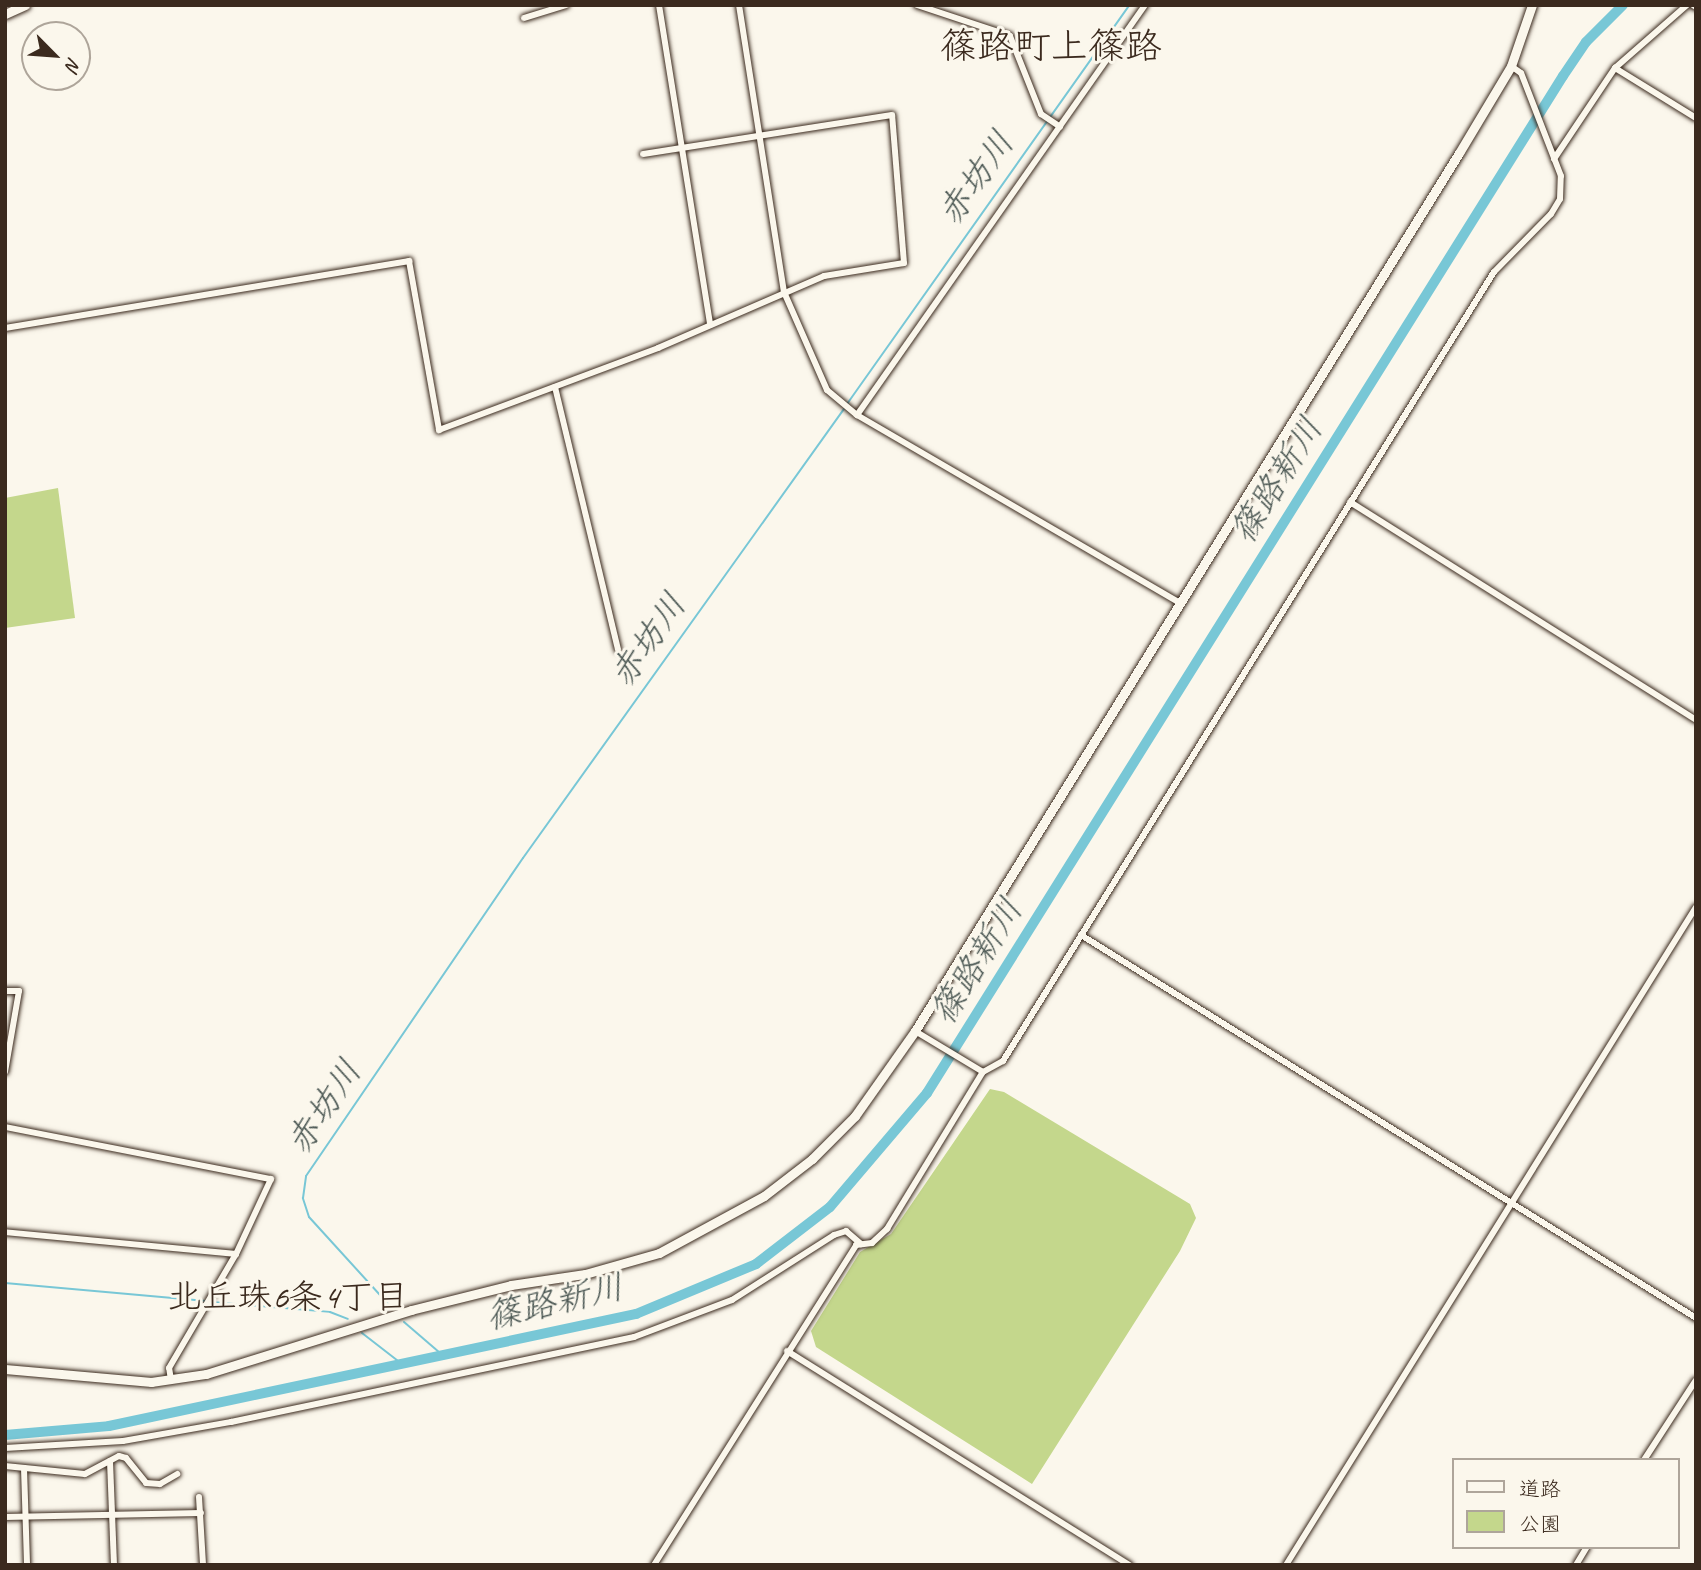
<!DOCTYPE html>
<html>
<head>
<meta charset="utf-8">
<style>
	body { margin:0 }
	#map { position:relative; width:1701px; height:1570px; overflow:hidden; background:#fbf7ec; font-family:Caveat,"Klee One",sans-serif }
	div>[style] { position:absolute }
	.green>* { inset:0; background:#c4d78c }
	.stream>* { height:2px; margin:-1px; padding:0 1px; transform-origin:1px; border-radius:1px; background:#78c7d6 }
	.river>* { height:10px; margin:-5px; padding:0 5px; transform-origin:5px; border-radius:5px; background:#78c7d6 }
	.roads { filter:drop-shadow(0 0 2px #3b2a1e) drop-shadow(0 0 2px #3b2a1e) }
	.street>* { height:6px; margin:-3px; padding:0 3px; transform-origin:3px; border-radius:3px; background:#fbf7ec }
	.secondary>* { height:9px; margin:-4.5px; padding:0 4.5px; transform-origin:4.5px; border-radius:4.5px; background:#fbf7ec }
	span { translate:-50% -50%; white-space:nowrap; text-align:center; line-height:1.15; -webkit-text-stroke:6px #fbf7ec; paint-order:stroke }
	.water-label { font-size:35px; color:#4d5955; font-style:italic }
	.neighbourhood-label { font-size:35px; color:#3b2a1e }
	.quarter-label { font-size:37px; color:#3b2a1e }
	.frame { position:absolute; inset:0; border:7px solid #3b2a1e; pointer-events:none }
	.legend { position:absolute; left:1452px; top:1458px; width:228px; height:91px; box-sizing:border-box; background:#fbf7ec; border:2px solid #aea59a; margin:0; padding:9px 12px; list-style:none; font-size:21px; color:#3b2a1e }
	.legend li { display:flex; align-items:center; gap:14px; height:35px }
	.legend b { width:35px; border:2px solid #aea59a }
	.north { position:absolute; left:21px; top:21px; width:70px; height:70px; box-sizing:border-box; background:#fbf7ec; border:2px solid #aea59a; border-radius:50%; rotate:115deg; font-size:19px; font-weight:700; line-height:28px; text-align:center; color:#3b2a1e }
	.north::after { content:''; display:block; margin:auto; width:24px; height:32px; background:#3b2a1e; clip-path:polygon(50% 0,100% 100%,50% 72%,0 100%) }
</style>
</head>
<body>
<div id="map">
	<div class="green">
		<div style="clip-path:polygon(58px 488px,75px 618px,5px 628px,5px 498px)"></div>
		<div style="clip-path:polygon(990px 1089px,1004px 1092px,1190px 1204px,1196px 1218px,1180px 1251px,1032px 1484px,816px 1347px,811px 1331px,860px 1252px,891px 1234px)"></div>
	</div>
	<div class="stream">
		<div style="left:847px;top:404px;width:489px;rotate:-54.7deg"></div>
		<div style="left:5px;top:1283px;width:202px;rotate:5.1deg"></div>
		<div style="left:212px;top:1302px;width:118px;rotate:4.8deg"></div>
		<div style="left:330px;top:1312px;width:19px;rotate:21deg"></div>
		<div style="left:390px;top:1306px;width:120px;rotate:-132.3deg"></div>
		<div style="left:309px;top:1217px;width:20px;rotate:-108deg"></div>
		<div style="left:303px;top:1198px;width:22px;rotate:-82deg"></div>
		<div style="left:306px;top:1176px;width:385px;rotate:-55.7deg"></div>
		<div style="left:523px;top:858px;width:552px;rotate:-54.44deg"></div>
		<div style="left:404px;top:1322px;width:46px;rotate:40.6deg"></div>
		<div style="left:362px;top:1333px;width:51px;rotate:37.8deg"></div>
	</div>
	<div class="river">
		<div style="left:5px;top:1435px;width:104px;rotate:-4.9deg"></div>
		<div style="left:109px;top:1426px;width:539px;rotate:-12deg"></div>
		<div style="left:636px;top:1314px;width:130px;rotate:-22.6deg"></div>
		<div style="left:756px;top:1264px;width:93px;rotate:-37.6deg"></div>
		<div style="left:830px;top:1207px;width:150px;rotate:-49.6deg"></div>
		<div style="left:927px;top:1093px;width:1199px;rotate:-57.98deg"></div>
		<div style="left:1563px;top:76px;width:41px;rotate:-55.9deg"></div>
		<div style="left:1586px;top:42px;width:52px;rotate:-45deg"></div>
	</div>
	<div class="roads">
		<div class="street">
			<div style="left:659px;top:5px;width:324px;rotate:80.9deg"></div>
			<div style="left:739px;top:5px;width:291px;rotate:81.1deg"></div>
			<div style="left:784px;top:292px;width:107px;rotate:66.3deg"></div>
			<div style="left:827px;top:390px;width:39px;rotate:40deg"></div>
			<div style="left:857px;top:415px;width:374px;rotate:30.2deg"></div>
			<div style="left:917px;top:5px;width:98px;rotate:18.4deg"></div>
			<div style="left:1010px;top:36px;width:84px;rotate:68.3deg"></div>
			<div style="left:1041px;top:114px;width:23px;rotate:34deg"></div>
			<div style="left:1693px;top:5px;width:4px;rotate:34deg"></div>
			<div style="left:524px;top:18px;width:44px;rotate:-17.2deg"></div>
			<div style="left:1615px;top:68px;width:95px;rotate:31.7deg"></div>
			<div style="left:1554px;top:159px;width:110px;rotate:-56.2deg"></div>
			<div style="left:1615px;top:68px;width:96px;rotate:-41.2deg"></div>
			<div style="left:5px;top:328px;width:410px;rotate:-9.4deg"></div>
			<div style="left:409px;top:261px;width:172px;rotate:79.9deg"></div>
			<div style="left:439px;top:430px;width:234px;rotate:-20.5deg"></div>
			<div style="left:658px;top:348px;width:181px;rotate:-23.4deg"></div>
			<div style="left:824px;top:276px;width:81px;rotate:-9.2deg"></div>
			<div style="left:904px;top:263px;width:148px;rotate:-94.6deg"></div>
			<div style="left:892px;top:115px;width:252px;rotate:171.1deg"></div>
			<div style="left:555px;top:387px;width:270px;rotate:76.5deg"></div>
			<div style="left:857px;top:415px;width:501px;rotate:-54.91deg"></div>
			<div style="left:1350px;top:502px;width:409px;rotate:32.2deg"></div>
			<div style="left:1081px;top:935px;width:725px;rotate:31.91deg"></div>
			<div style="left:5px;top:991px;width:14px"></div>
			<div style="left:19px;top:991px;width:82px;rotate:99.8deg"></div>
			<div style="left:915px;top:1031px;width:79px;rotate:31.1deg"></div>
			<div style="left:983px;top:1072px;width:23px;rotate:-29deg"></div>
			<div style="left:1003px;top:1061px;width:929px;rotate:-58.11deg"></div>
			<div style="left:1494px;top:272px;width:81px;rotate:-45.5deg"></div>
			<div style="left:1551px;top:214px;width:17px;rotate:-59deg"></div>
			<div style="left:1560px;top:199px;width:23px;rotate:-88deg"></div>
			<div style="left:1561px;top:176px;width:110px;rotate:-111.2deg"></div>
			<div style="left:1521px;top:73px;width:12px;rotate:-145deg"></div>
			<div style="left:5px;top:1127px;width:271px;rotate:11.1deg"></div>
			<div style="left:271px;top:1179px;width:83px;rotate:115deg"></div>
			<div style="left:236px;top:1254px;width:232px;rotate:-174.6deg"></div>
			<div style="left:787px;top:1351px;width:404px;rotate:32deg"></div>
			<div style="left:171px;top:1380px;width:12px;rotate:-99deg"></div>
			<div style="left:169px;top:1368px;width:132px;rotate:-59.6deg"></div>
			<div style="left:5px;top:1448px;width:118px;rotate:-3.4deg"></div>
			<div style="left:123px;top:1441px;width:110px;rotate:-10deg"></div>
			<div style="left:231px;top:1422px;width:412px;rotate:-11.9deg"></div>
			<div style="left:634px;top:1337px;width:105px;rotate:-20.7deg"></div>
			<div style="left:732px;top:1300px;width:121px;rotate:-32.5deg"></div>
			<div style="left:834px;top:1235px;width:13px;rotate:-18deg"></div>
			<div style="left:846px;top:1231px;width:20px;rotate:41deg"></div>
			<div style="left:1644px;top:1460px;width:95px;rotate:-57deg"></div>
			<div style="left:110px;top:1461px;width:104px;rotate:87.8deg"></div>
			<div style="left:5px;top:1466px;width:80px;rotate:5.7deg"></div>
			<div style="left:85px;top:1474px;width:38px;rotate:-28deg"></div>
			<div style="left:119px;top:1456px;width:7px;rotate:16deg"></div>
			<div style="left:126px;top:1458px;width:32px;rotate:51deg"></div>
			<div style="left:146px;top:1483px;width:14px;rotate:4deg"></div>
			<div style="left:160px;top:1484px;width:20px;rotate:-30deg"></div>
			<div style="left:24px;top:1468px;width:97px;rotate:88.2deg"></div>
			<div style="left:199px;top:1497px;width:68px;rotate:86.6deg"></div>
			<div style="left:5px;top:1517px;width:196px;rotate:-1.2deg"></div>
			<div style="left:654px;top:1565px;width:378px;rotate:-57.7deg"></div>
			<div style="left:856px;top:1245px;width:16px;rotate:-7deg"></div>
			<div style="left:872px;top:1243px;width:21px;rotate:-43deg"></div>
			<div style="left:887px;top:1229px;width:184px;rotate:-58.6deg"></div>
			<div style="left:1286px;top:1565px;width:775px;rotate:-58.07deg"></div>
			<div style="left:1576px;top:1565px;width:21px;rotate:-59deg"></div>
		</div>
		<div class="secondary">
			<div style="left:5px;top:14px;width:22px;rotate:-24deg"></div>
			<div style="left:5px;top:1369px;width:147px;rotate:5.1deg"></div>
			<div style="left:151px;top:1382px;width:56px;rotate:-8.3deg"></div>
			<div style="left:206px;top:1374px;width:215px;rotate:-17.3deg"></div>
			<div style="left:411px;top:1310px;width:103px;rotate:-14deg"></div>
			<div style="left:511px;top:1285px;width:75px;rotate:-8.5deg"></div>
			<div style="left:585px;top:1274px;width:77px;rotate:-15.8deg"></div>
			<div style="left:659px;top:1253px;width:119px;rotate:-28.5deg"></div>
			<div style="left:764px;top:1196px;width:61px;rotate:-37.6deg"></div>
			<div style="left:812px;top:1159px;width:61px;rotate:-45deg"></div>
			<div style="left:855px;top:1116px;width:104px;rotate:-54.8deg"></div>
			<div style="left:915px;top:1031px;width:1033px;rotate:-58.22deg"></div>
			<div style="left:1459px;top:153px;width:101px;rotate:-59.1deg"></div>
			<div style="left:1511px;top:66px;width:65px;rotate:-71deg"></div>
		</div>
	</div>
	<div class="water-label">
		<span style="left:976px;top:178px;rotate:-55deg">赤坊川</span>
		<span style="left:1277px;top:480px;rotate:-58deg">篠路新川</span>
		<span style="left:648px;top:640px;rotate:-55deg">赤坊川</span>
		<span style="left:977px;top:961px;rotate:-58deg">篠路新川</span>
		<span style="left:324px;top:1107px;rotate:-56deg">赤坊川</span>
		<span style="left:555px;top:1302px;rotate:-13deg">篠路新川</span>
	</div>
	<div class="neighbourhood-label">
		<span style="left:288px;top:1297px">北丘珠6条4丁目</span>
	</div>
	<div class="quarter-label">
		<span style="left:1051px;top:46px">篠路町上篠路</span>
	</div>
	<div class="frame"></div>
	<ul class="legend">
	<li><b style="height:9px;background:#fbf7ec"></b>道路</li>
	<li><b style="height:19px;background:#c4d78c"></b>公園</li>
	</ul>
	<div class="north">N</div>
</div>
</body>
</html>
